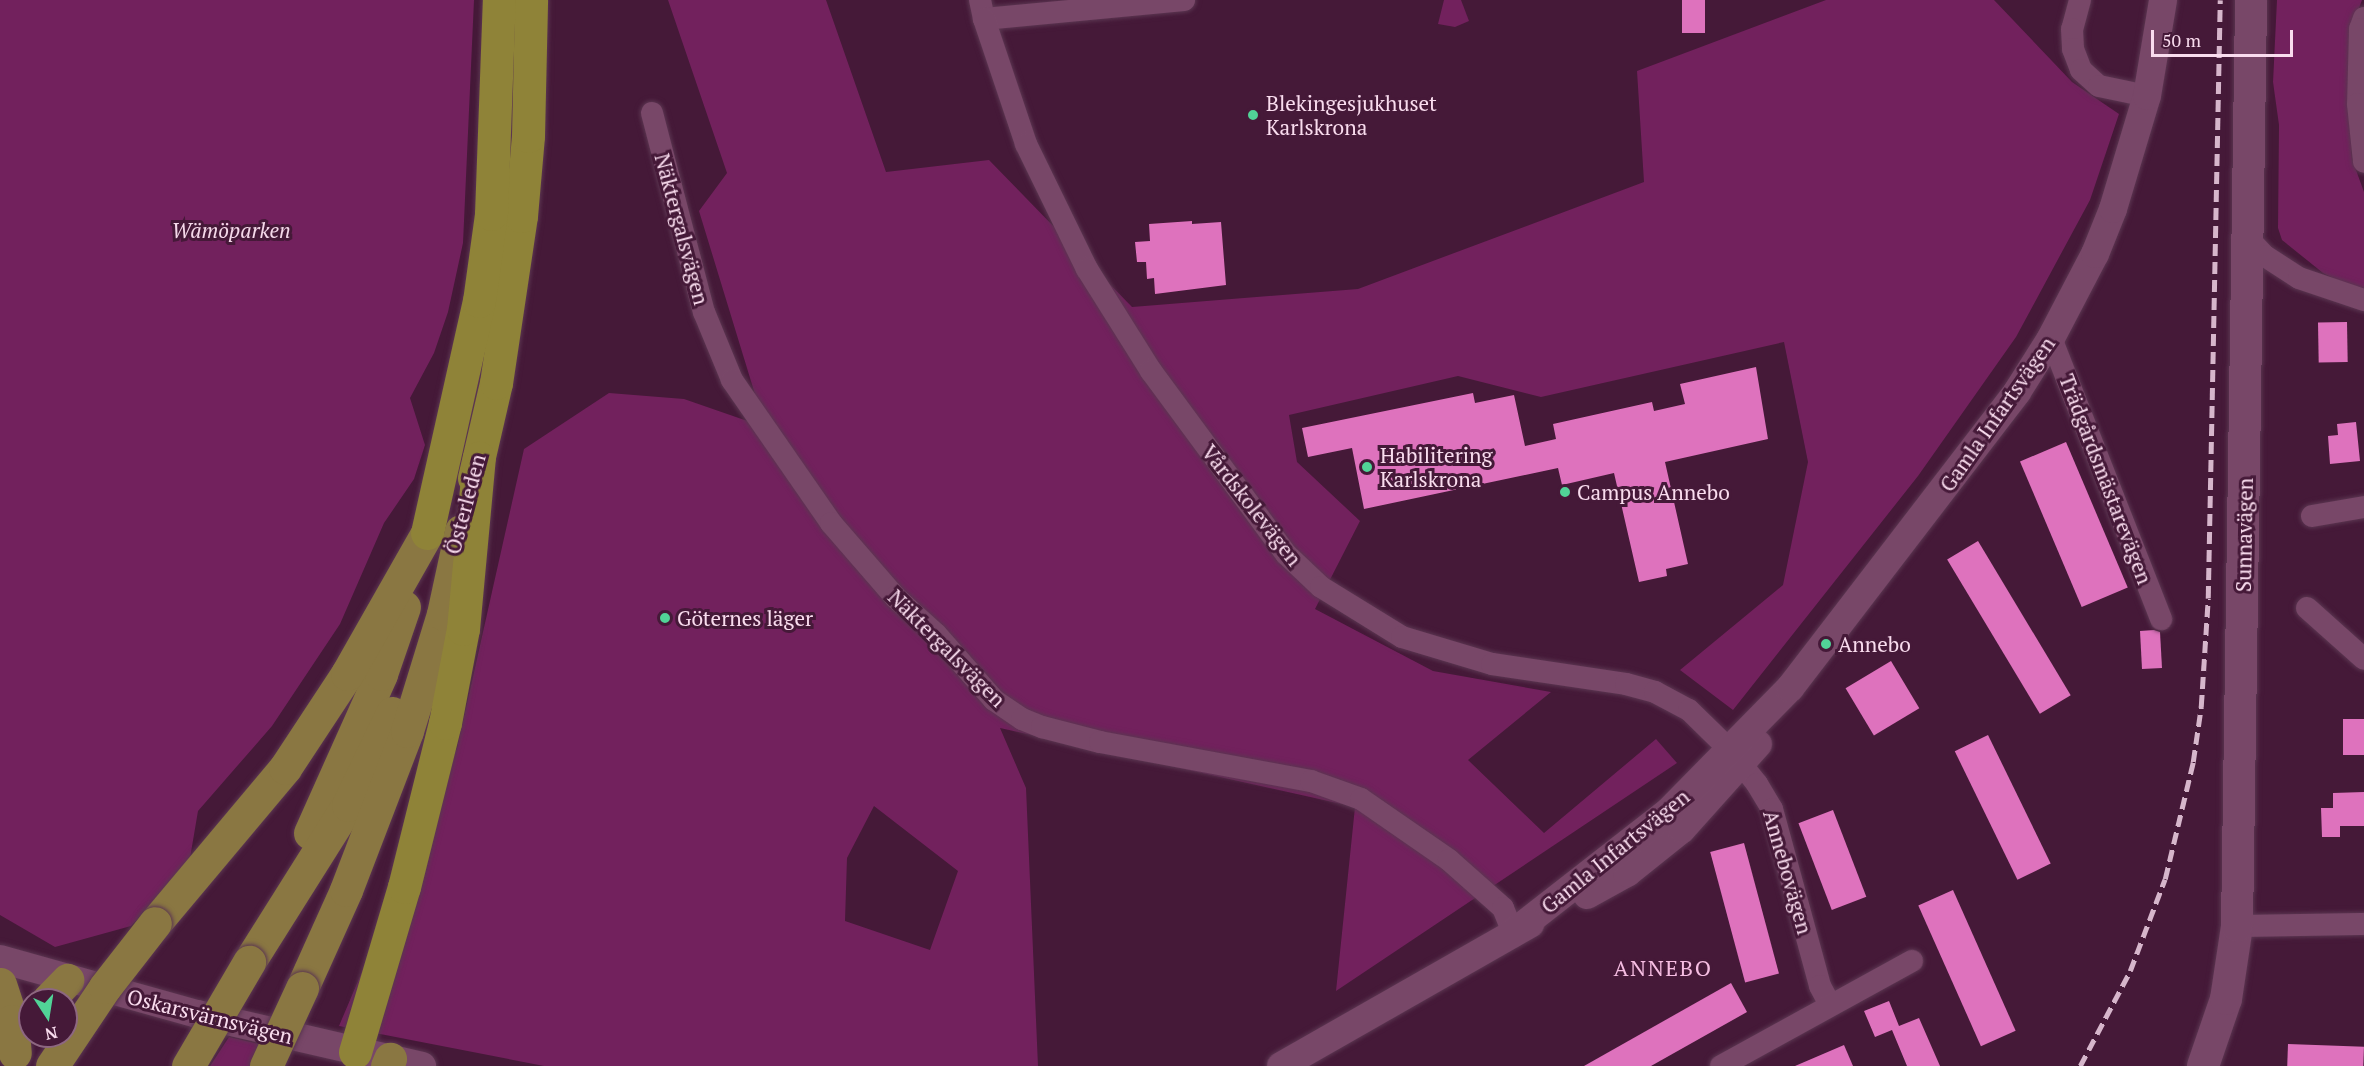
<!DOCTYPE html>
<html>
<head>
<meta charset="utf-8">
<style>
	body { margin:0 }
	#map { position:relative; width:2364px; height:1066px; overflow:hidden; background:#451938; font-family:"PT Serif",serif }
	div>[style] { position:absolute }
	.green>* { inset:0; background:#72215d }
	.building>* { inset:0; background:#de72bd; transform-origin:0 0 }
	.roads { filter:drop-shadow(0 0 2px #5b3651) drop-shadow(0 0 2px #5b3651) }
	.minor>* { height:22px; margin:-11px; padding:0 11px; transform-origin:11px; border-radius:11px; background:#784768 }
	.tertiary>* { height:28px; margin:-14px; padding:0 14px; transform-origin:14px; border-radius:14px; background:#784768 }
	.secondary>* { height:32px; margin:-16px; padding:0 16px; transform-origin:16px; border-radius:16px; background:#784768 }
	.trunk>* { height:33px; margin:-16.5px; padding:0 16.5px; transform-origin:16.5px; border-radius:16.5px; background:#8a7742 }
	.motorway>* { height:33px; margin:-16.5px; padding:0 16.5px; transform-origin:16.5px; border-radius:16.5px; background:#8f8338 }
	.rail>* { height:4.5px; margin-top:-2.25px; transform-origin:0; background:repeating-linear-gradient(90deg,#d6b6cb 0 12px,transparent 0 18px) }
	.bridges { filter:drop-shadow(0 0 2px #5b3651) drop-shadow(0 0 2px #5b3651) }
	.trunk-bridge>* { height:33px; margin:-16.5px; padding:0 16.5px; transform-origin:16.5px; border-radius:16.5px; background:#8a7742 }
	.dots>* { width:16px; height:16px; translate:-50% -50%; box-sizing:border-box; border:3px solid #451938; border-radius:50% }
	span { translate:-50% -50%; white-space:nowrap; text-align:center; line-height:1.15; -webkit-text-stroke:6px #451938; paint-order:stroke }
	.poi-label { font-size:21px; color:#f9dcee }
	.left { translate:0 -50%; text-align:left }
	.street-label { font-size:21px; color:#f9dcee }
	.park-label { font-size:21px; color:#f5d9ea; font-style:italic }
	.neighbourhood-label { font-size:22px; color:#f6bde2; letter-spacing:1.5px }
	.north { position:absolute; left:18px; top:988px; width:60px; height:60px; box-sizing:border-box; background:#451938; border:2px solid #8d6781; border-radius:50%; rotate:168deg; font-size:16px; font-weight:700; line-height:24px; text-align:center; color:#f9dcee }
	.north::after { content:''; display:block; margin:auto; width:21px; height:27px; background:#51d397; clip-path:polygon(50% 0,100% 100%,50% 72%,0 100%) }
	.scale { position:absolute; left:2151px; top:30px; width:142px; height:27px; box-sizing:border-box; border:3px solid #f9dcee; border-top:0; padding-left:8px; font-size:18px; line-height:21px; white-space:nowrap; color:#f9dcee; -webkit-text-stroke:4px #451938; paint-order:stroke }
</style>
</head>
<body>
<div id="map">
	<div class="green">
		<div style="clip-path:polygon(0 0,474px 0,463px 243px,448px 312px,434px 353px,410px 398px,425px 445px,414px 479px,384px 523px,340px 624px,272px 726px,198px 811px,189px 864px,131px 926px,55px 947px,0 915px)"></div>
		<div style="clip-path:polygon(evenodd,668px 0,826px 0,886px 172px,989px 160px,1132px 307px,1358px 289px,1644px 182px,1637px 71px,1826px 0,1994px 0,2072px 82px,2119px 114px,2090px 200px,2016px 337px,1918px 476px,1733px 710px,1680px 670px,1783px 585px,1808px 462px,1784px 342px,1541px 397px,1458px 376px,1289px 415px,1297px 462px,1360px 521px,1315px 609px,1433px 671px,1551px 692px,1468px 760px,1544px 833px,1656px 739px,1677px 763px,1336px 991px,1355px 807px,1000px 728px,1026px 788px,1038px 1066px,544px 1066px,339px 1026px,457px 748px,524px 449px,609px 393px,684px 399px,765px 427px,699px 211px,727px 173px,668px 0,874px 806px,958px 871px,930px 950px,845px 921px,847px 858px,874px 806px)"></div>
		<div style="clip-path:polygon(1444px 0,1461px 0,1469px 21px,1455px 27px,1438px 24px)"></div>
		<div style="clip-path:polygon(2277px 0,2362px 0,2352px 27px,2348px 103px,2352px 159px,2364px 192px,2364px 294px,2323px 273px,2282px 240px,2278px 228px,2279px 125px,2273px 82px)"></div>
		<div style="clip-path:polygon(229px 1037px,263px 1045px,252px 1066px,210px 1066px)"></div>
	</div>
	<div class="building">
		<div style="left:1682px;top:0;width:23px;height:33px"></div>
		<div style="clip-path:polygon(1192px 221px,1192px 224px,1221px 222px,1226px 285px,1155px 294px,1154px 278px,1147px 279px,1146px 262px,1137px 262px,1135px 242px,1150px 241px,1149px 224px)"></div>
		<div style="left:2347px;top:322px;width:40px;height:29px;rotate:89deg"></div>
		<div style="clip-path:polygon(1756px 367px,1768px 439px,1665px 462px,1688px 564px,1666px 569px,1667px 576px,1639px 582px,1614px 473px,1562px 485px,1558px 468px,1364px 509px,1352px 448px,1308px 457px,1302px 428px,1473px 393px,1475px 403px,1514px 395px,1525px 446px,1556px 439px,1553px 424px,1652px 402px,1654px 411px,1685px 404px,1680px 384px)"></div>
		<div style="clip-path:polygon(2356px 422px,2360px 461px,2330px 464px,2328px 436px,2338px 435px,2337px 424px)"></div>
		<div style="left:2066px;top:442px;width:158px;height:50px;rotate:67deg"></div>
		<div style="left:1978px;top:541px;width:180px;height:36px;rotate:59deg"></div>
		<div style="clip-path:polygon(2154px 630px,2160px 632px,2162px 668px,2142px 669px,2140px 631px)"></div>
		<div style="left:1891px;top:661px;width:55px;height:53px;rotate:59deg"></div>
		<div style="left:2343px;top:719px;width:21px;height:36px"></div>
		<div style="left:1988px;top:735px;width:143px;height:37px;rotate:64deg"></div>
		<div style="clip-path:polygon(2364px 792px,2364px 826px,2340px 826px,2340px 837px,2322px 837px,2321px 808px,2333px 808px,2333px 793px)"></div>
		<div style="left:1833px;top:810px;width:93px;height:37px;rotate:69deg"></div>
		<div style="left:1744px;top:843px;width:135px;height:35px;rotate:75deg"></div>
		<div style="left:1953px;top:890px;width:154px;height:38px;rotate:66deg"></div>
		<div style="clip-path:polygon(1731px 983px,1747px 1012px,1651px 1066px,1584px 1066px)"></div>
		<div style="clip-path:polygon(1889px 1001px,1899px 1026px,1919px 1018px,1940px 1066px,1907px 1066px,1892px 1030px,1875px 1037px,1864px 1011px)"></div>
		<div style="left:2288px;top:1044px;width:76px;height:22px;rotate:2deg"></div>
		<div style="clip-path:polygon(1844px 1045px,1853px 1066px,1795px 1066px)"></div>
	</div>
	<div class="roads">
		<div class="minor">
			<div style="left:980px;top:0;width:19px;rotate:78deg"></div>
			<div style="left:984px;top:19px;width:201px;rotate:-5.4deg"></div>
			<div style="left:2080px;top:0;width:30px;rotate:105deg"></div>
			<div style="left:2072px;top:29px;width:20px;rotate:87deg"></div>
			<div style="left:2073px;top:49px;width:22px;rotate:69deg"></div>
			<div style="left:2081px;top:70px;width:24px;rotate:42deg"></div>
			<div style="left:2099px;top:86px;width:49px;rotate:11.8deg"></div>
			<div style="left:2364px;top:18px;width:12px;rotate:110deg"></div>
			<div style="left:2360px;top:29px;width:75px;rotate:91.5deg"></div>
			<div style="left:2358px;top:104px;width:58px;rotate:84.1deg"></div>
			<div style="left:984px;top:19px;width:132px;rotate:71.4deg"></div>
			<div style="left:1026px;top:144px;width:139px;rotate:64deg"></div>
			<div style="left:1087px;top:269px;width:120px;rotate:57.9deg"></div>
			<div style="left:1151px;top:371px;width:227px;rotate:53.6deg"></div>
			<div style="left:1286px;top:554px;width:48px;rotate:43.3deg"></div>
			<div style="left:1321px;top:587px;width:95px;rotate:31.7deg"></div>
			<div style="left:1402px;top:637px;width:94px;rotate:16.7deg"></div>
			<div style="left:1492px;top:664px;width:135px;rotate:8.5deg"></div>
			<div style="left:1626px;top:684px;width:30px;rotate:15deg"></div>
			<div style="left:1655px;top:692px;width:38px;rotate:28deg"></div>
			<div style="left:1689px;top:710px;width:57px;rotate:44.3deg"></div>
			<div style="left:1730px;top:750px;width:43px;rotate:51.5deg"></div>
			<div style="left:1757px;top:784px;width:29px;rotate:59deg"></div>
			<div style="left:1772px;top:809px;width:183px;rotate:74.8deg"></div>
			<div style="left:1820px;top:986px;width:19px;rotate:62deg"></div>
			<div style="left:652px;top:113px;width:206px;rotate:75.4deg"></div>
			<div style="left:704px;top:312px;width:74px;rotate:67.6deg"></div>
			<div style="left:732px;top:380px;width:174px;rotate:55.3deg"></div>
			<div style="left:831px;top:523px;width:98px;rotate:49.1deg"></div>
			<div style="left:895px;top:597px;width:55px;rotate:42.1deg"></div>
			<div style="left:936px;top:634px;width:88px;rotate:48.7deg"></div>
			<div style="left:994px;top:700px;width:34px;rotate:34deg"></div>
			<div style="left:1022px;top:719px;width:22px;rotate:22deg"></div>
			<div style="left:1042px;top:727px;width:60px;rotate:14.5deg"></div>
			<div style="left:1100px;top:742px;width:215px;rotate:10.5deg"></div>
			<div style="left:1311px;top:781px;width:53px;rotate:19.8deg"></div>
			<div style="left:1361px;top:799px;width:107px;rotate:34.7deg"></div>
			<div style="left:1449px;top:860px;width:72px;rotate:41.6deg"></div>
			<div style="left:1503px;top:908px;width:27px;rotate:68deg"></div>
			<div style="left:2247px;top:237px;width:26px;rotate:47deg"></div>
			<div style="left:2265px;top:256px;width:40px;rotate:32.9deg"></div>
			<div style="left:2299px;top:278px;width:69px;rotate:18.7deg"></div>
			<div style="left:2051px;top:338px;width:302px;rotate:68.6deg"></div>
			<div style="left:2312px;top:516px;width:53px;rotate:-9.8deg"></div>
			<div style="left:2307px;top:608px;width:76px;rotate:41.8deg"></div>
			<div style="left:2237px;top:926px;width:127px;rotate:-0.9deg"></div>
			<div style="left:1721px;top:1066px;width:218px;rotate:-28.8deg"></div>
		</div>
		<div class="tertiary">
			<div style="left:1587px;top:895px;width:46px;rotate:-28.8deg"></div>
			<div style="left:1627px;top:873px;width:70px;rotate:-38.7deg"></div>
			<div style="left:1682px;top:829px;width:114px;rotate:-48.2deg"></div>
			<div style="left:1513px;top:933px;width:198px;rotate:-38deg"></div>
			<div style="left:1669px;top:811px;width:173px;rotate:-45.5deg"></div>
			<div style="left:1790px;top:688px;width:373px;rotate:-52.5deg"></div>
			<div style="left:2017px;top:392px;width:64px;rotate:-57.8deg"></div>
			<div style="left:2051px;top:338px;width:95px;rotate:-62.4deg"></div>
			<div style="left:2095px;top:254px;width:48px;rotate:-68.2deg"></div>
			<div style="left:2113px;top:209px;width:118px;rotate:-73.3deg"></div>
			<div style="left:2147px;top:96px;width:97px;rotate:-80.5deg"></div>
			<div style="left:0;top:959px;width:205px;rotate:15.6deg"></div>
			<div style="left:197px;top:1014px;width:231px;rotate:13deg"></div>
			<div style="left:1281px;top:1066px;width:287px;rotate:-29.7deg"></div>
		</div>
		<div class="secondary">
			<div style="left:2203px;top:1066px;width:71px;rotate:-71.1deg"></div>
			<div style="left:2226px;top:999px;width:74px;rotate:-81.4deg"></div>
			<div style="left:2237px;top:926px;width:926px;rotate:-89.13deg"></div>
		</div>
		<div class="trunk">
			<div style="left:310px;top:833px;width:174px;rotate:-65.9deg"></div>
			<div style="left:381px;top:674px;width:71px;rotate:-71.1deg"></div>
			<div style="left:155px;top:923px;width:202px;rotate:-50deg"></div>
			<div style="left:285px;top:768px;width:113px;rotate:-56.6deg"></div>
			<div style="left:347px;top:674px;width:162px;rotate:-60.4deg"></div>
			<div style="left:249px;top:962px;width:186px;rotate:-57.8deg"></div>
			<div style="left:348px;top:805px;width:102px;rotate:-64.4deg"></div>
			<div style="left:0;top:984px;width:39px;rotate:72deg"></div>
			<div style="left:12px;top:1021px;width:32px;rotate:85deg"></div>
			<div style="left:302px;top:988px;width:107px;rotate:-65.8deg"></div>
			<div style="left:346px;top:890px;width:170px;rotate:-69deg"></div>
			<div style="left:407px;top:731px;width:122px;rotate:-72.9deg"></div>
			<div style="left:443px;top:614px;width:85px;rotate:-77.8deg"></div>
			<div style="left:48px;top:1000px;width:28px;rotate:-46deg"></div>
			<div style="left:387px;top:1066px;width:8px;rotate:-67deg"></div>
		</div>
		<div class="motorway">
			<div style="left:474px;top:478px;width:98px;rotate:-77deg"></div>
			<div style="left:496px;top:383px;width:169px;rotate:-81.5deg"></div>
			<div style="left:521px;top:216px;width:80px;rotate:-85deg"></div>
			<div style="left:528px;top:136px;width:136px;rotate:-88.7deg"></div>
			<div style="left:427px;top:533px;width:238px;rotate:-77.4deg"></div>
			<div style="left:479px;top:301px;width:88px;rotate:-82.1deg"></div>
			<div style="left:491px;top:214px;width:214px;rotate:-87.9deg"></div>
			<div style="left:355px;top:1052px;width:172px;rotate:-73.5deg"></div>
			<div style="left:404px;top:887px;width:169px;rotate:-76deg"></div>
			<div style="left:445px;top:723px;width:96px;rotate:-79.2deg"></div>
			<div style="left:463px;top:629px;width:172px;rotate:-84.7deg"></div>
		</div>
	</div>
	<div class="rail">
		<div style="left:2080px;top:1066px;width:107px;rotate:-62.2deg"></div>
		<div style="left:2130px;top:971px;width:98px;rotate:-69.2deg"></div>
		<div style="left:2165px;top:879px;width:120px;rotate:-76.5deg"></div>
		<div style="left:2193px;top:762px;width:56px;rotate:-81.7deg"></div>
		<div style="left:2201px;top:707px;width:109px;rotate:-86.3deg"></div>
		<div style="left:2208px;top:598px;width:598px;rotate:-88.85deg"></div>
	</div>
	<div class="bridges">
		<div class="trunk-bridge">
			<div style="left:52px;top:1066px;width:95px;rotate:-56.1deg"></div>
			<div style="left:105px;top:987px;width:81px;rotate:-52deg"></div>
			<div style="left:188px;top:1066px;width:121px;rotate:-59.6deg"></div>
			<div style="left:266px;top:1066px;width:86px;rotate:-65.2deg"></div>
		</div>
	</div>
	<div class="dots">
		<div style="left:1253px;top:115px;background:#51d397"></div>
		<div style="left:1367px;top:467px;background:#51d397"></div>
		<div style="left:1565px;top:492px;background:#51d397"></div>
		<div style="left:665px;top:618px;background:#51d397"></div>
		<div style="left:1826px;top:644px;background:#51d397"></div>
	</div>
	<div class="poi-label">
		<span class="left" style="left:1266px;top:115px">Blekingesjukhuset<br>Karlskrona</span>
		<span class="left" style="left:1380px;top:467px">Habilitering<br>Karlskrona</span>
		<span class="left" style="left:1577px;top:492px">Campus Annebo</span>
		<span class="left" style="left:677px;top:618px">Göternes läger</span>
		<span class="left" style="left:1838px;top:644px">Annebo</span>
	</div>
	<div class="street-label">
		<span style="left:682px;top:229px;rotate:75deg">Näktergalsvägen</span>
		<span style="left:1997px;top:414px;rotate:-55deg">Gamla Infartsvägen</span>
		<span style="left:2106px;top:479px;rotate:69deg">Trädgårdsmästarevägen</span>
		<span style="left:465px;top:504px;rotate:-75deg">Österleden</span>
		<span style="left:1252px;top:505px;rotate:52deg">Vårdskolevägen</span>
		<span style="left:2244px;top:535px;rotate:-89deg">Sunnavägen</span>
		<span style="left:947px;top:648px;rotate:45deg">Näktergalsvägen</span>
		<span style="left:1615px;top:851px;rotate:-39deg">Gamla Infartsvägen</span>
		<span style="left:1788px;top:872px;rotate:74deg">Annebovägen</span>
		<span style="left:210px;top:1016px;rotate:14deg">Oskarsvärnsvägen</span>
	</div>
	<div class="park-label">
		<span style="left:231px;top:230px">Wämöparken</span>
	</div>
	<div class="neighbourhood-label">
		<span style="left:1663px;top:968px">ANNEBO</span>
	</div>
	<div class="north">N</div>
	<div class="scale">50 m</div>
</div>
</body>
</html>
